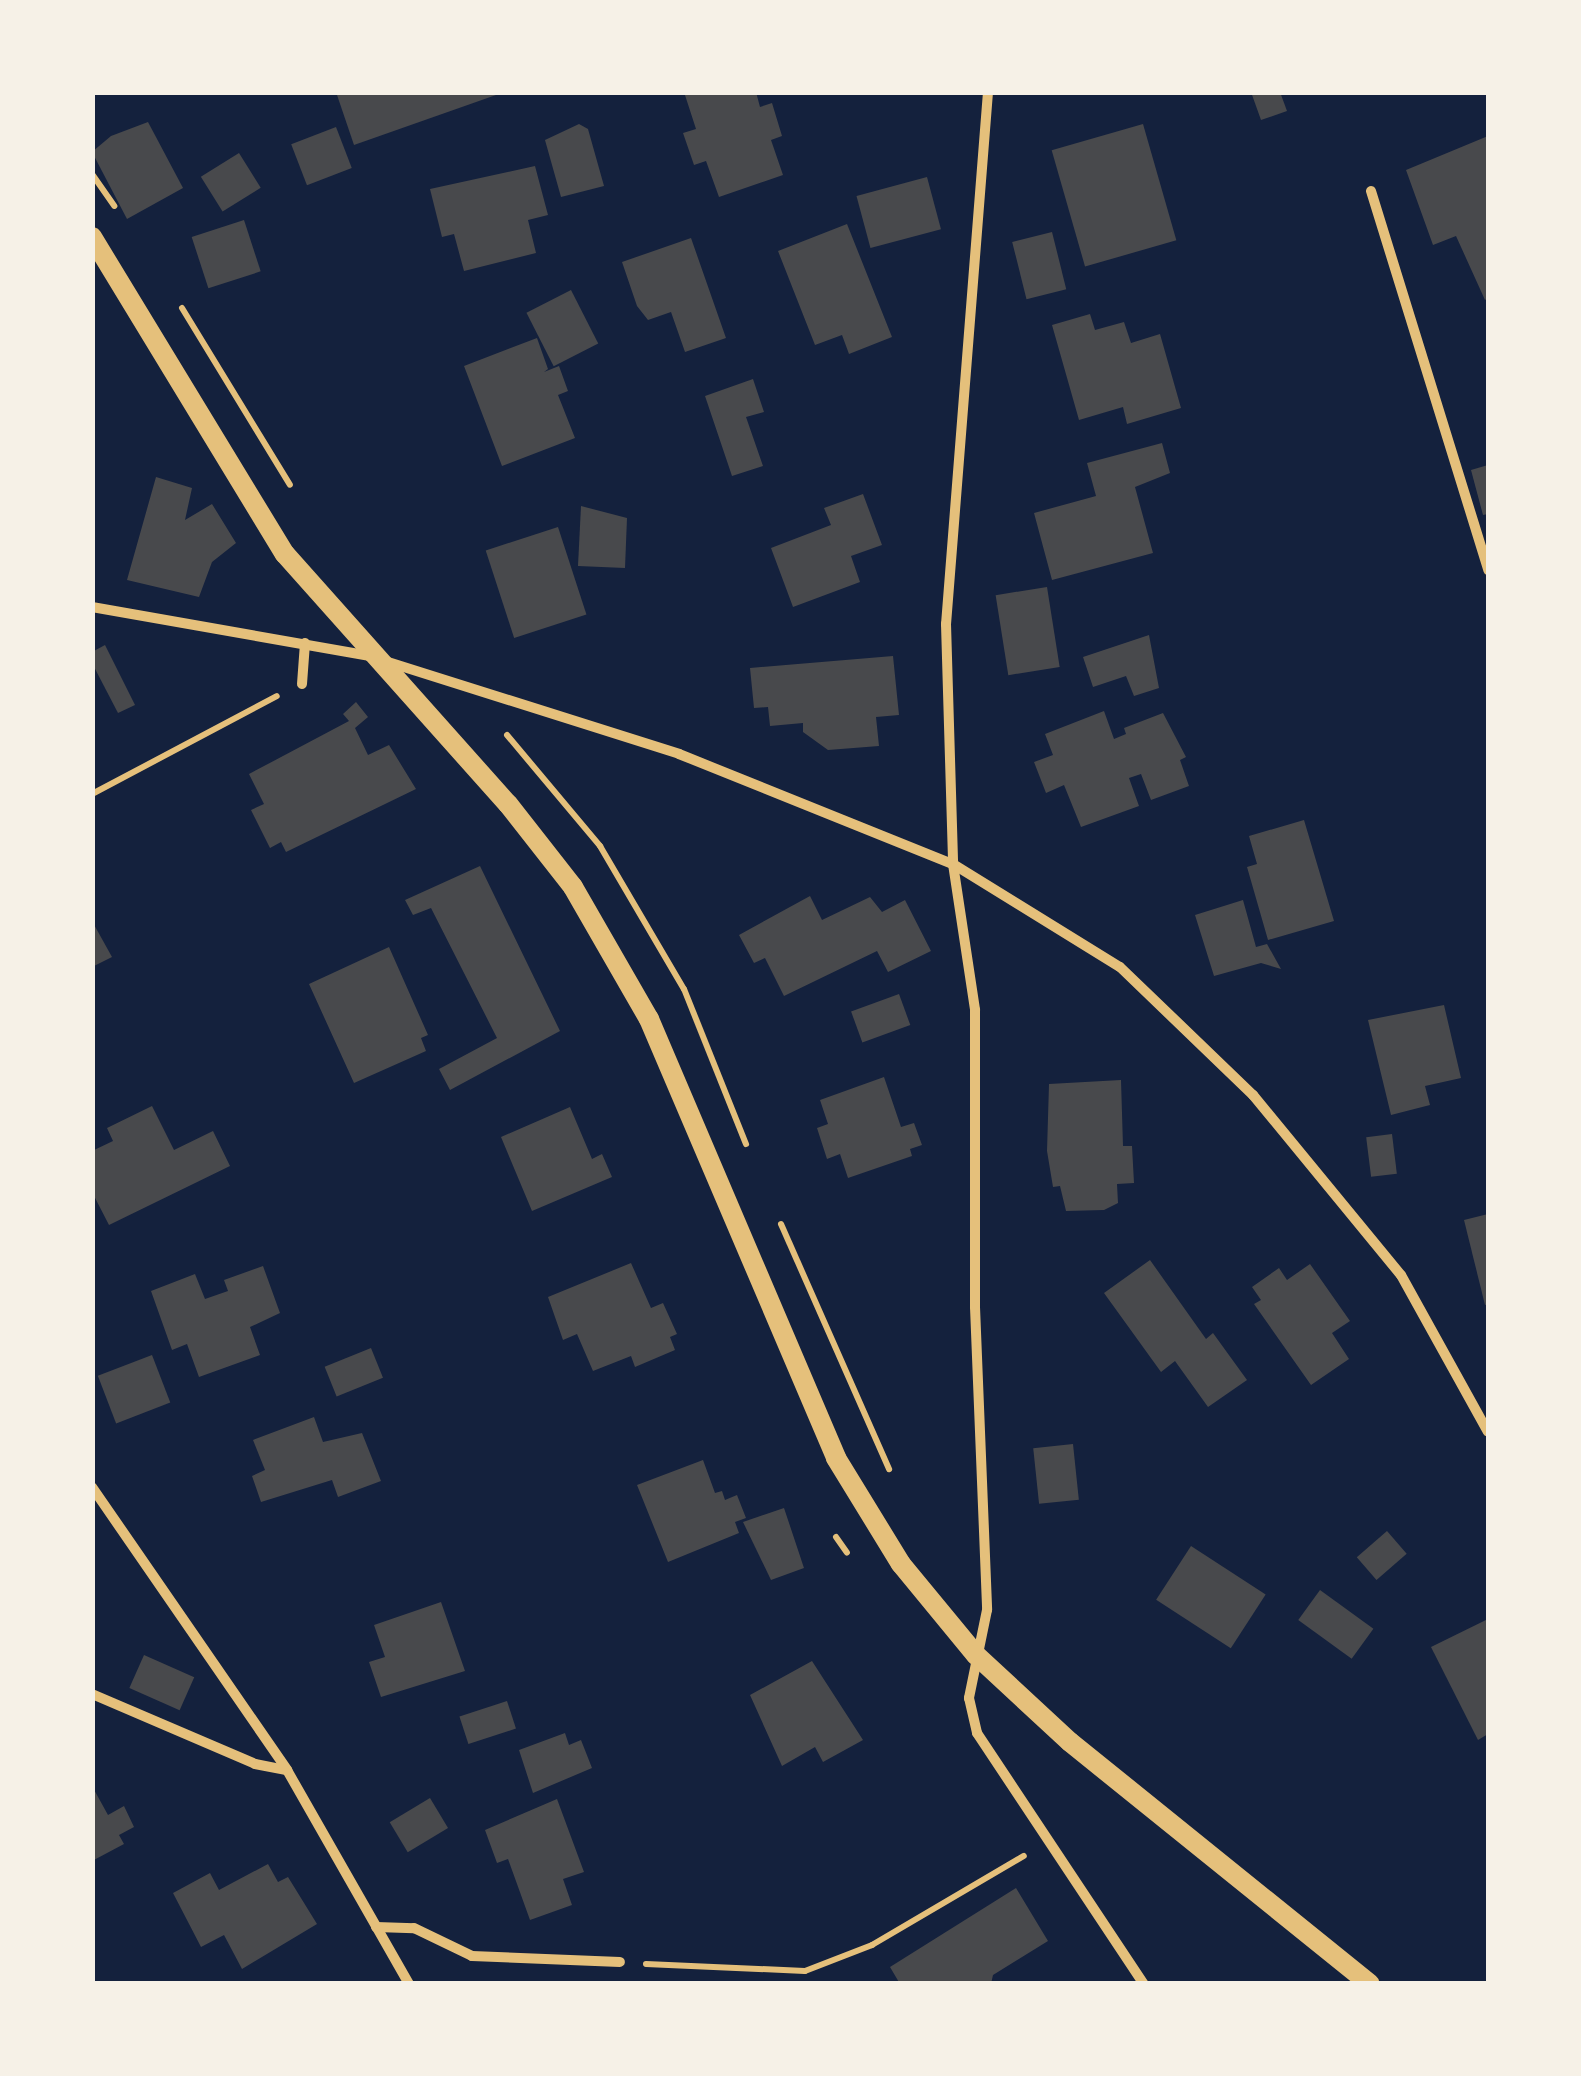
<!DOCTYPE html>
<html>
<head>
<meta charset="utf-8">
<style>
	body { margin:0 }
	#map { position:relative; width:1581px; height:2076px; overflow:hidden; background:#14213d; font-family:"DejaVu Sans",sans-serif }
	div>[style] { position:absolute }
	.building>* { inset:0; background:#48494c; transform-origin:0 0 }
	.path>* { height:6px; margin:-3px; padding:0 3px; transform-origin:3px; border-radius:3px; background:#e5c07b }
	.minor>* { height:10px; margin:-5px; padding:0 5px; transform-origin:5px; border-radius:5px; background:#e5c07b }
	.secondary>* { height:20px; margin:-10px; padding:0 10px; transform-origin:10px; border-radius:10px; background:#e5c07b }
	span { translate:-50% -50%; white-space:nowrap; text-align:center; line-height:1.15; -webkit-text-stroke:9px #f6f1e7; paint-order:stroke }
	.frame { position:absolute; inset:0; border:95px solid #f6f1e7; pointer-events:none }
</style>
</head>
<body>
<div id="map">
	<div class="building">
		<div style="clip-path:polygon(336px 92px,495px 92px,496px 95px,354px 145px)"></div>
		<div style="clip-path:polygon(684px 92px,756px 92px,760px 107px,772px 103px,782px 136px,771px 140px,783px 175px,719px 197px,706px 161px,694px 165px,683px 133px,696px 129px)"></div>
		<div style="clip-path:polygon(1251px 92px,1280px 92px,1287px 111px,1261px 120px)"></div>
		<div style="clip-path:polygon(148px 122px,183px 188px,127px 219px,92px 152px,111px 136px)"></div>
		<div style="clip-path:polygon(579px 124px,588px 129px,604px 186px,561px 197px,545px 140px)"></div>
		<div style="left:1143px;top:124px;width:121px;height:95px;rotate:74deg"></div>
		<div style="left:336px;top:127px;width:44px;height:48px;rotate:69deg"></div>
		<div style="clip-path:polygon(1488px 136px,1488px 298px,1485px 300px,1456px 236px,1433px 245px,1406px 170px)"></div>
		<div style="left:239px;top:153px;width:41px;height:45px;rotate:58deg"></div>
		<div style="clip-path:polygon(535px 166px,548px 215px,528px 220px,536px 253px,464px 271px,454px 234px,442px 237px,430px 189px)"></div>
		<div style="left:927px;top:177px;width:54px;height:73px;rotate:75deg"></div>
		<div style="left:244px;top:220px;width:54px;height:55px;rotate:72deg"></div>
		<div style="clip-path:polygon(847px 224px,892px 337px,849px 354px,842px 335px,815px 345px,778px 251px)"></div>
		<div style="left:1052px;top:232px;width:59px;height:41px;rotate:76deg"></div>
		<div style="clip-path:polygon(691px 238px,726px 338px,685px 352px,671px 312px,648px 320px,637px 306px,622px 262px)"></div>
		<div style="left:571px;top:290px;width:60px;height:50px;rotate:63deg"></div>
		<div style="clip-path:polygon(1090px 314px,1095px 330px,1124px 322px,1131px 343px,1160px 334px,1181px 408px,1127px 424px,1123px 407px,1079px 420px,1052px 325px)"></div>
		<div style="clip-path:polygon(537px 338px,548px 369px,544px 372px,559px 366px,568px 391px,558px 395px,575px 438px,502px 466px,464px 366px)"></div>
		<div style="clip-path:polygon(753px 379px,764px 412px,746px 417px,763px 466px,732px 476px,705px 396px)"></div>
		<div style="clip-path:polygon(1162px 443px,1170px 473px,1135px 487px,1153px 553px,1052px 580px,1034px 513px,1096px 496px,1087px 463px)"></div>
		<div style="clip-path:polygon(1488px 465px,1488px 514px,1483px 515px,1471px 470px)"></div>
		<div style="clip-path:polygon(156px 477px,192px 488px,185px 520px,212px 504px,236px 543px,212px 562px,199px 597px,127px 580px)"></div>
		<div style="clip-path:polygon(863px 494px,882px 545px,851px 556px,860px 582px,793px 607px,771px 548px,831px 525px,824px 508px)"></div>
		<div style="clip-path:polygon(581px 506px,627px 518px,625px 568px,578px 566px)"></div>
		<div style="left:558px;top:527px;width:92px;height:76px;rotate:72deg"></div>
		<div style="left:1047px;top:587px;width:81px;height:52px;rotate:81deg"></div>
		<div style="clip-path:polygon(1149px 635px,1159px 688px,1134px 696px,1126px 676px,1093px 687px,1083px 657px)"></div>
		<div style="clip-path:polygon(105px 645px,135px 705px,118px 713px,92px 663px,92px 652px)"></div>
		<div style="clip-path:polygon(893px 656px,899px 715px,876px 717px,879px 746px,828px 750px,803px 732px,803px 723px,770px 726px,768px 707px,754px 708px,750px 668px)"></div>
		<div style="clip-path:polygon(356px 702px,368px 717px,355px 728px,368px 755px,389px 745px,416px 789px,286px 852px,281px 842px,270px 848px,251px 810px,264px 804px,249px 774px,349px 721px,343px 714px)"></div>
		<div style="clip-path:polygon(1104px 711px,1114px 739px,1126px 734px,1124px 728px,1163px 713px,1186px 757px,1180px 760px,1189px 786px,1151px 800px,1141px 774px,1129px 778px,1139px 806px,1081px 827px,1064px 785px,1046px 793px,1034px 762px,1053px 755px,1045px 734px)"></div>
		<div style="clip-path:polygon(1304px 820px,1334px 921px,1268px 940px,1247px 867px,1257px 864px,1249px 836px)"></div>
		<div style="clip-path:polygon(480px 866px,560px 1031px,450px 1090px,439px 1069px,497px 1038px,431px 908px,413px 915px,405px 900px)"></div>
		<div style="clip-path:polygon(810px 896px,822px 920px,870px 897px,882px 912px,905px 900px,931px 951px,888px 972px,877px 951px,784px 996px,765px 958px,754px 963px,739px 935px)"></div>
		<div style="clip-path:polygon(1243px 900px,1256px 947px,1267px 944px,1281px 969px,1261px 963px,1214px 976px,1195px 915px)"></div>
		<div style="clip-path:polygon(92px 921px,112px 957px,92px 967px)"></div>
		<div style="clip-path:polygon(389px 947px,428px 1035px,421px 1038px,426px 1051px,354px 1083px,309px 984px)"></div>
		<div style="left:899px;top:994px;width:33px;height:51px;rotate:70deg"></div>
		<div style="clip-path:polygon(1444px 1005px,1461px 1078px,1425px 1086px,1430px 1105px,1391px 1115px,1368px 1020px)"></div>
		<div style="clip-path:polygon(884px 1077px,901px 1127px,914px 1123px,922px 1145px,910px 1149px,912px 1156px,848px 1178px,840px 1154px,827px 1159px,817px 1128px,828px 1124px,820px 1100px)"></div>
		<div style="clip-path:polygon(1121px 1080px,1123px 1146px,1132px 1146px,1134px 1183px,1117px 1184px,1118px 1203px,1104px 1210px,1066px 1211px,1060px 1186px,1053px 1187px,1047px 1151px,1049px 1084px)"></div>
		<div style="clip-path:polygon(152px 1106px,174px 1150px,213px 1131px,230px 1166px,109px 1225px,92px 1192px,92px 1151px,113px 1141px,107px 1128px)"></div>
		<div style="clip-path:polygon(570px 1107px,592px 1159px,602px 1154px,612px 1177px,532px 1211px,501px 1137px)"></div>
		<div style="left:1392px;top:1134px;width:40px;height:26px;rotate:83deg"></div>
		<div style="clip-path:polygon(1488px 1214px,1488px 1304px,1485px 1305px,1464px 1220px)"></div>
		<div style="clip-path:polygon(1150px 1260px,1206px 1339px,1213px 1333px,1247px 1380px,1208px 1407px,1175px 1361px,1161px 1372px,1104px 1293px)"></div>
		<div style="clip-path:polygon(631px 1263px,651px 1308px,663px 1303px,677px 1334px,670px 1337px,675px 1350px,635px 1367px,631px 1356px,593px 1371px,577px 1334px,563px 1340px,548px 1297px)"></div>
		<div style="clip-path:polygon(1310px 1264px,1350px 1321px,1332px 1333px,1349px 1359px,1311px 1385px,1254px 1304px,1261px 1300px,1252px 1287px,1279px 1268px,1287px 1280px)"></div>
		<div style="clip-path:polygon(263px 1266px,280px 1313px,250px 1327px,260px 1355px,199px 1377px,187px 1344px,172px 1350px,151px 1291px,195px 1274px,205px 1299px,228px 1291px,224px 1280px)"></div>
		<div style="left:371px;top:1348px;width:32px;height:50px;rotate:68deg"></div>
		<div style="left:152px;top:1355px;width:51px;height:58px;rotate:69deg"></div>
		<div style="clip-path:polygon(314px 1417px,323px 1442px,362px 1433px,381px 1481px,338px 1497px,332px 1480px,261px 1502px,252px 1476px,265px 1470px,253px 1440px)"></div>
		<div style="left:1073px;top:1444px;width:56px;height:40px;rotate:84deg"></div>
		<div style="clip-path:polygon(703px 1460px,715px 1493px,722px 1491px,725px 1500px,737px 1495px,746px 1518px,735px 1522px,739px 1533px,668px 1562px,637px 1485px)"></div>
		<div style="clip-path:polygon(784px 1508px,804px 1568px,771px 1580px,743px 1522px)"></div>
		<div style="left:1387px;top:1531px;width:30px;height:40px;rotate:49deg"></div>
		<div style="left:1191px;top:1546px;width:89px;height:64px;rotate:33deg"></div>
		<div style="left:1320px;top:1590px;width:66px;height:37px;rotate:36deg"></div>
		<div style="clip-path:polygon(441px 1602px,465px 1671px,381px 1697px,369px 1662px,385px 1657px,374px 1625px)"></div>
		<div style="clip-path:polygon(1488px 1619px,1488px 1734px,1478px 1740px,1431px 1647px)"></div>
		<div style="left:144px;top:1655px;width:55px;height:36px;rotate:24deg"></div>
		<div style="clip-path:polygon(812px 1661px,863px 1740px,823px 1762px,815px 1747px,782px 1766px,750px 1695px)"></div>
		<div style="left:507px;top:1701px;width:29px;height:50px;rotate:72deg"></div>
		<div style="clip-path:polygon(565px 1733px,569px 1745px,581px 1740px,592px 1768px,533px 1793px,519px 1750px)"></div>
		<div style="clip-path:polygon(92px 1786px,108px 1815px,124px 1806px,134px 1827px,119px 1835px,124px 1844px,92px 1861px)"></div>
		<div style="left:430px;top:1798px;width:35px;height:47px;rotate:59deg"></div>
		<div style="clip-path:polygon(557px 1799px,584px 1872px,563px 1879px,572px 1905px,530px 1920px,508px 1859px,497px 1863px,485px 1830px)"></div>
		<div style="clip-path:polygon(268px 1864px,278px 1882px,288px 1877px,317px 1924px,242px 1969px,224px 1935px,201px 1947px,173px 1893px,210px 1873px,219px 1890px)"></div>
		<div style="clip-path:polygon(1016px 1888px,1048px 1941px,993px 1975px,991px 1984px,900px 1984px,890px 1967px)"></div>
	</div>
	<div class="path">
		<div style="left:92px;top:174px;width:39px;rotate:55deg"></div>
		<div style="left:182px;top:308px;width:207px;rotate:58.6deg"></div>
		<div style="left:507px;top:735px;width:145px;rotate:50deg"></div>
		<div style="left:600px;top:846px;width:166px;rotate:59.6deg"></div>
		<div style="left:684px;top:989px;width:167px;rotate:68.2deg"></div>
		<div style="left:92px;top:794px;width:209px;rotate:-27.9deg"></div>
		<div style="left:781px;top:1224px;width:268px;rotate:66.2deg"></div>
		<div style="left:836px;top:1537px;width:19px;rotate:55deg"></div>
		<div style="left:646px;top:1964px;width:159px;rotate:2.5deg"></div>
		<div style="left:805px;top:1971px;width:72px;rotate:-21.2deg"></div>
		<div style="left:872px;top:1945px;width:176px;rotate:-30.4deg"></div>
	</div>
	<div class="minor">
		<div style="left:988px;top:92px;width:534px;rotate:94.51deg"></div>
		<div style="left:946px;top:624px;width:240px;rotate:88.3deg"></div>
		<div style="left:953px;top:864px;width:148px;rotate:81.4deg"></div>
		<div style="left:975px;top:1010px;width:297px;rotate:90deg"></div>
		<div style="left:975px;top:1307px;width:303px;rotate:87.7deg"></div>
		<div style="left:987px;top:1610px;width:90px;rotate:101.6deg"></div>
		<div style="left:969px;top:1698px;width:36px;rotate:77deg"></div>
		<div style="left:977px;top:1733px;width:301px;rotate:56.4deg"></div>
		<div style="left:1371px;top:191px;width:397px;rotate:72.8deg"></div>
		<div style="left:92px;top:607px;width:281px;rotate:10deg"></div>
		<div style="left:369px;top:656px;width:325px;rotate:17.5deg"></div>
		<div style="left:679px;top:754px;width:295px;rotate:21.9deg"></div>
		<div style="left:953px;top:864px;width:196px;rotate:31.7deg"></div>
		<div style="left:1120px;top:967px;width:185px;rotate:43.9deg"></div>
		<div style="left:1253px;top:1095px;width:233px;rotate:50.6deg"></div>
		<div style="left:1401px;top:1275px;width:179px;rotate:61deg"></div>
		<div style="left:302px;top:684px;width:41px;rotate:-85.8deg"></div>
		<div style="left:92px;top:1487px;width:344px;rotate:55.4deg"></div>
		<div style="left:287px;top:1770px;width:246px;rotate:60.3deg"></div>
		<div style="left:92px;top:1694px;width:177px;rotate:23.2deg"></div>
		<div style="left:255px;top:1764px;width:32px;rotate:11deg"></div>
		<div style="left:376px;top:1927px;width:38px;rotate:2deg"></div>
		<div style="left:414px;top:1928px;width:64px;rotate:25.8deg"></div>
		<div style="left:472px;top:1956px;width:148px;rotate:2.3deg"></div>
	</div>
	<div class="secondary">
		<div style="left:92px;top:237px;width:371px;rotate:58.7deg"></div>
		<div style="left:285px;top:554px;width:335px;rotate:48.3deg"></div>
		<div style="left:508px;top:804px;width:105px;rotate:51.9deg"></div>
		<div style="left:573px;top:887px;width:152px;rotate:60.1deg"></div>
		<div style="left:649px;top:1019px;width:477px;rotate:66.9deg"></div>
		<div style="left:836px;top:1458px;width:124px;rotate:58.5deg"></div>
		<div style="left:901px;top:1564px;width:118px;rotate:50.5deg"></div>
		<div style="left:976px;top:1655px;width:128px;rotate:42.8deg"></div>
		<div style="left:1070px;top:1742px;width:385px;rotate:38.9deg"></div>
	</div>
	<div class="frame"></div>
</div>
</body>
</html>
